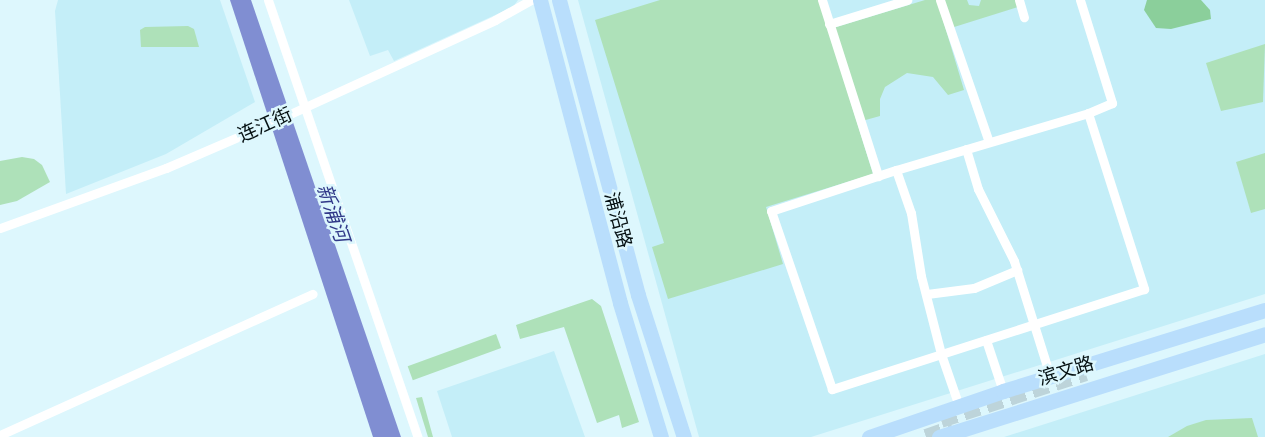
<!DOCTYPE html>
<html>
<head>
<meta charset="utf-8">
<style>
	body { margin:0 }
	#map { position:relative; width:1265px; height:437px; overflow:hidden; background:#ddf7fd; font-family:Jost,"Noto Sans SC",sans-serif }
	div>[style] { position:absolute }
	.built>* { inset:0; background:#c4eef8 }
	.green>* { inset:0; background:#aee1b9; transform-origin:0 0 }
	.forest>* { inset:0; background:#8bcf9b }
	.water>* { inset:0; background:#808ed2 }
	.highway-tunnel>* { height:16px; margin-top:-8px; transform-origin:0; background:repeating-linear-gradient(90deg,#bdd4da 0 16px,transparent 0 24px) }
	.street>* { height:9px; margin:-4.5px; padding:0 4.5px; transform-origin:4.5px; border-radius:4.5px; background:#fff }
	.primary>* { height:15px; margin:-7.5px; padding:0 7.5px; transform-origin:7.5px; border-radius:7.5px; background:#b9defc }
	span { translate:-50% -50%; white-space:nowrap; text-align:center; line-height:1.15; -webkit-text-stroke:5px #ddf7fd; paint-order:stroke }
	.street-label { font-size:19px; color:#051012 }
	.water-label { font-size:20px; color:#313989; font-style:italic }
</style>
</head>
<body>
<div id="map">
	<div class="built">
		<div style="clip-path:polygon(58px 0,220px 0,255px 102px,166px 154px,66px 194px,55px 11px)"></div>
		<div style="clip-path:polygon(349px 0,518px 0,513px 7px,394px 61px,388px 50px,370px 56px)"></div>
		<div style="clip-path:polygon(578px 0,1265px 0,1265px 294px,811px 437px,699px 437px)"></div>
		<div style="clip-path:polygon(554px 351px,585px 437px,452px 437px,437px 391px)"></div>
		<div style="clip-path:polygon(1265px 354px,1265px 437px,1004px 437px)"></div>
	</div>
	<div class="green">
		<div style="clip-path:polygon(660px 0,819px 0,873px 174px,766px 207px,783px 264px,668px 299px,652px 247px,664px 243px,595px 20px)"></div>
		<div style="clip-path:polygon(925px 0,937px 0,964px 90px,948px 95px,933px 77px,907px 73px,885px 87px,880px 99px,880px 116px,862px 121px,833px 28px)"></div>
		<div style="clip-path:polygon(943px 0,967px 0,969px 5px,979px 6px,981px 0,1016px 0,1018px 7px,951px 28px)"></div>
		<div style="clip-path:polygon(188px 26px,194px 29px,199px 47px,141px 47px,140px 30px,145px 27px)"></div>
		<div style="clip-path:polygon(1265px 44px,1263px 102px,1221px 111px,1206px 63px)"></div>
		<div style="clip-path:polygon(1265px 153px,1265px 209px,1251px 213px,1236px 162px)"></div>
		<div style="clip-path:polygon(22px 157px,34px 159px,42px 165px,50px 182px,17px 201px,0 205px,0 161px)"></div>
		<div style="clip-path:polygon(592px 299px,601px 306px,639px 422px,622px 428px,619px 415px,597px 423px,564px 327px,520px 339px,516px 325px)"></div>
		<div style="left:496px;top:334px;width:15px;height:94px;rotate:70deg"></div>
		<div style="clip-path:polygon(422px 397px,433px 437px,428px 437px,416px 398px)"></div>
		<div style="clip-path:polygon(1252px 418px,1258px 437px,1168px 437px,1187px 426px,1206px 420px)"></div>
	</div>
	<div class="forest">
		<div style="clip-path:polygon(1147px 0,1201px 0,1210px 10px,1211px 19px,1171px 29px,1156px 28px,1144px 10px)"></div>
	</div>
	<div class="water">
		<div style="clip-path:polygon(230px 0,251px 0,401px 437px,373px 437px)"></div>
	</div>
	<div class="highway-tunnel">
		<div style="left:941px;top:420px;width:152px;rotate:-18deg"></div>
		<div style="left:926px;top:437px;width:28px;rotate:-19deg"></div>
	</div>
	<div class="street">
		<div style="left:268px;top:0;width:462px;rotate:71.1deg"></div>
		<div style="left:822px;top:0;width:185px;rotate:72.3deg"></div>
		<div style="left:940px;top:0;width:150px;rotate:71deg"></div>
		<div style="left:1019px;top:0;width:18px;rotate:74deg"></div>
		<div style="left:1080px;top:0;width:108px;rotate:72.7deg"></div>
		<div style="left:1112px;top:103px;width:26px;rotate:157deg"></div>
		<div style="left:829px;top:24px;width:82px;rotate:-17.1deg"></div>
		<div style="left:1088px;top:113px;width:185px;rotate:72.3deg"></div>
		<div style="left:1144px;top:289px;width:328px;rotate:162.2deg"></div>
		<div style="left:832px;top:389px;width:188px;rotate:-108.9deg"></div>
		<div style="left:771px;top:211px;width:132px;rotate:-18.2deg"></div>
		<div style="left:896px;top:170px;width:200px;rotate:-16.5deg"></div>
		<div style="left:966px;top:149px;width:42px;rotate:73.3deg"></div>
		<div style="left:978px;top:189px;width:80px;rotate:63.4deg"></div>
		<div style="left:1014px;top:261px;width:121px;rotate:72.6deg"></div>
		<div style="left:896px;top:170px;width:46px;rotate:70.8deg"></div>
		<div style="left:911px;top:213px;width:64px;rotate:81deg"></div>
		<div style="left:921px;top:276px;width:81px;rotate:75.6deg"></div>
		<div style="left:941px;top:354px;width:55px;rotate:70.9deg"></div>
		<div style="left:0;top:228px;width:177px;rotate:-19.9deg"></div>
		<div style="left:166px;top:168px;width:109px;rotate:-23.3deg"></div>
		<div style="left:266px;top:125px;width:252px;rotate:-24.6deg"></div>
		<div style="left:495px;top:20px;width:41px;rotate:-29.1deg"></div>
		<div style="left:927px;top:294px;width:47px;rotate:-7.3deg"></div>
		<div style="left:974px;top:288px;width:47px;rotate:-22.7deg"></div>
		<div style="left:986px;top:340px;width:54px;rotate:71.6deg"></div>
		<div style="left:0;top:435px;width:343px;rotate:-24.3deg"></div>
	</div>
	<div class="primary">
		<div style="left:540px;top:0;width:313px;rotate:75.2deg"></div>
		<div style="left:620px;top:303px;width:140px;rotate:73deg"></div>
		<div style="left:559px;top:0;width:305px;rotate:75deg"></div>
		<div style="left:638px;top:295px;width:149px;rotate:72.1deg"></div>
		<div style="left:869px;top:437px;width:142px;rotate:-18.9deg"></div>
		<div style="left:1003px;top:391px;width:274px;rotate:-17.2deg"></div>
		<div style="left:939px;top:437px;width:342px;rotate:-17.5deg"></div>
	</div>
	<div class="street-label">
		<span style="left:265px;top:125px;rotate:-24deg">连江街</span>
		<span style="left:618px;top:220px;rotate:75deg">浦沿路</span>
		<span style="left:1066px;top:371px;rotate:-17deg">滨文路</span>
	</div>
	<div class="water-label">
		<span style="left:333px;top:213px;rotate:71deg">新浦河</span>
	</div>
</div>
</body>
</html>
